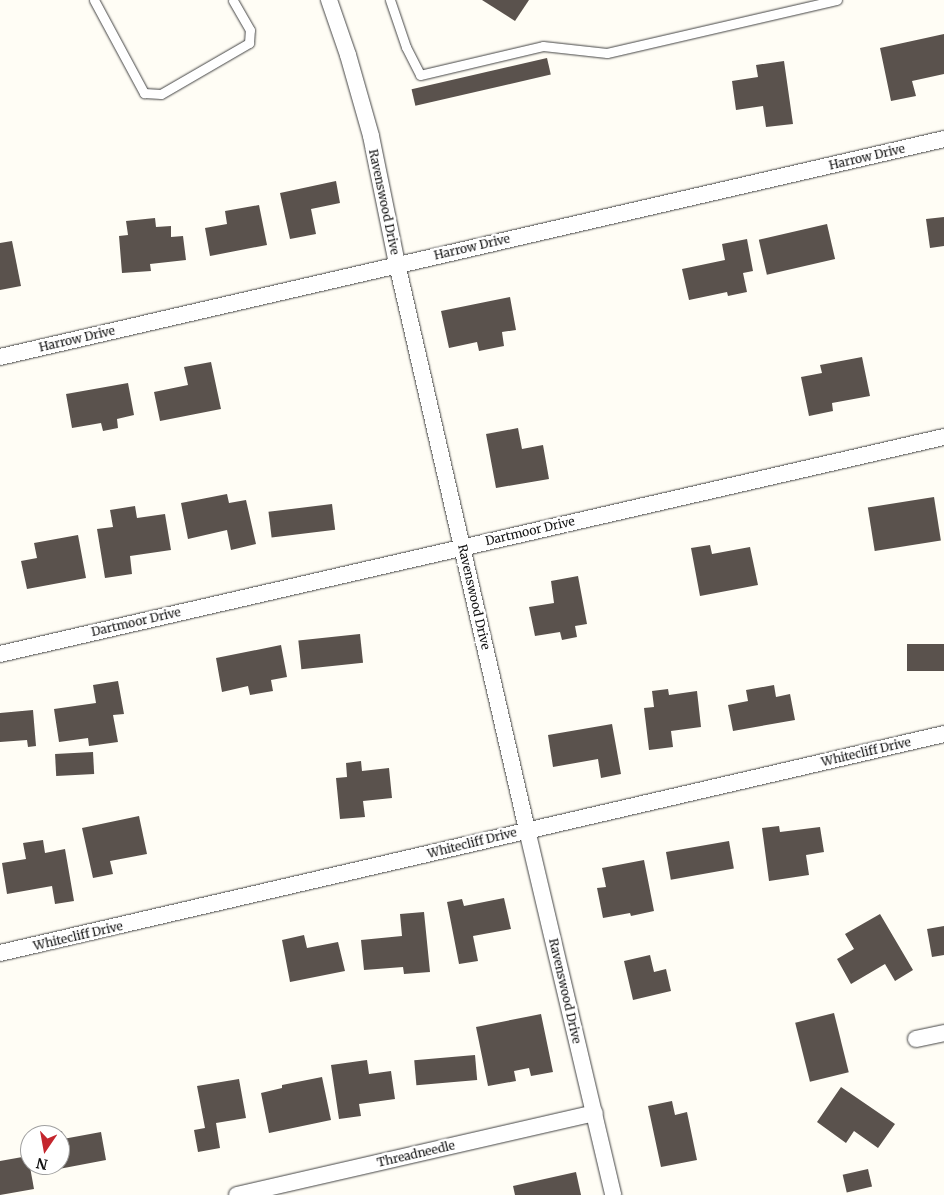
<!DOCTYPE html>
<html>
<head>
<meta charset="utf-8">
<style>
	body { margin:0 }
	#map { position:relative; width:944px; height:1195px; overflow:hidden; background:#fffdf5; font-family:Merriweather,serif }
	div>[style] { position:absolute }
	.building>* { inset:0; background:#5a524d; transform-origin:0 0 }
	.roads { filter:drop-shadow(0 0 1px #444) drop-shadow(0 0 1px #444) }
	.service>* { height:9px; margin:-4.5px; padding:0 4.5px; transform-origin:4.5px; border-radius:4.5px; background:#fff }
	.minor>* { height:16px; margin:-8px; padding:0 8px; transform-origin:8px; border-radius:8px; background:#fff }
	span { translate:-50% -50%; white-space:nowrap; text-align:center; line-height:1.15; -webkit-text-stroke:5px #fff; paint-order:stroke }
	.street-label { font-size:12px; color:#111 }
	.north { position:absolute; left:20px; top:1125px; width:50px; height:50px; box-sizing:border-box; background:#fff; border:1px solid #a0a0a0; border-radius:50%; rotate:192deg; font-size:14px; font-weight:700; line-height:20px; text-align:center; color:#111 }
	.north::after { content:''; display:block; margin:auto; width:18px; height:22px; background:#c4262e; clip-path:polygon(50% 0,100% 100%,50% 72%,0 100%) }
</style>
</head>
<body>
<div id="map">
	<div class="building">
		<div style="clip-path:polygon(482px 0,529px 0,515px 21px)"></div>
		<div style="clip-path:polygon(944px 34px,944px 74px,912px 81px,916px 96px,891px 101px,880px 48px)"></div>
		<div style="left:547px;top:58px;width:17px;height:139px;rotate:77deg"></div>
		<div style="clip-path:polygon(784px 61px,793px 124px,766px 127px,763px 106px,736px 110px,732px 81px,758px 77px,756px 65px)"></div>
		<div style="clip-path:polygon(336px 181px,340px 203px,311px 209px,316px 234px,290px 239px,280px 193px)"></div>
		<div style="clip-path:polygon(259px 205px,267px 245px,210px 256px,205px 228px,227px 224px,225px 211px)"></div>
		<div style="clip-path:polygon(944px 217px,944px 246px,930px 248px,926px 219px)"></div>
		<div style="clip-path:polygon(155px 218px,156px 227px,171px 226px,171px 237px,183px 236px,186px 260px,150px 264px,151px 271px,122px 273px,119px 236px,128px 235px,126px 221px)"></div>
		<div style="left:827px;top:224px;width:36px;height:70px;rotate:77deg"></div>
		<div style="clip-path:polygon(747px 239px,753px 271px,743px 273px,747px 292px,728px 296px,727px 292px,689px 300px,682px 269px,725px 260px,722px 244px)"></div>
		<div style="clip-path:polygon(12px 241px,21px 286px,0 290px,0 243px)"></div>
		<div style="clip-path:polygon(510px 297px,516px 330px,502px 332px,504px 346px,479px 351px,477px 342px,449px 348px,441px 311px)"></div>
		<div style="clip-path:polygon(862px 357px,870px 396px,832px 403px,833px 411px,809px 416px,801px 377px,822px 373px,820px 365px)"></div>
		<div style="clip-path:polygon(211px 362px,221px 409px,160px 421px,154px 392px,188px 385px,184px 367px)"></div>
		<div style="clip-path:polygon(128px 383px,134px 415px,117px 419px,118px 428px,103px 431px,101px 423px,72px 428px,66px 394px)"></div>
		<div style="clip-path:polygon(518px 428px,522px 449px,543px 445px,549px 479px,496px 488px,486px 434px)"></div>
		<div style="clip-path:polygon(227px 494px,229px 503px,246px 500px,256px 544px,231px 550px,227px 530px,188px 539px,181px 503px)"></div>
		<div style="left:934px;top:497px;width:44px;height:67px;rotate:81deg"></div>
		<div style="left:332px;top:504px;width:26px;height:64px;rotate:83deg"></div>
		<div style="clip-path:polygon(135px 506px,137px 518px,165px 514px,171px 550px,130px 556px,132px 574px,105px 578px,97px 529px,113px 527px,110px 510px)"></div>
		<div style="clip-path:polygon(78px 535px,86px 578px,27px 589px,21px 561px,37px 558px,34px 543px)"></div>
		<div style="clip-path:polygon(710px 545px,712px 554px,750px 547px,758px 585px,700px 596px,691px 548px)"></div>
		<div style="clip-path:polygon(578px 576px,587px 624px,575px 626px,577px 637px,562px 640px,560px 632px,535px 636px,529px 607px,554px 603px,551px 581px)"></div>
		<div style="left:360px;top:634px;width:29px;height:62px;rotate:84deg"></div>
		<div style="left:944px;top:644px;width:27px;height:37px;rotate:90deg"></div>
		<div style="clip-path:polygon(281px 645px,287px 677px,271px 680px,273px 691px,250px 695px,248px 686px,222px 692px,216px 658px)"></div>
		<div style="clip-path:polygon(118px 681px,124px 714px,113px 715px,118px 742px,89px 746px,88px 738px,59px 742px,54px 709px,96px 703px,93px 685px)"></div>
		<div style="clip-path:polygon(774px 685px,776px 697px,790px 694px,795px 720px,733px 731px,728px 705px,748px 701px,746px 690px)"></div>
		<div style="clip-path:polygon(668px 689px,669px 695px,697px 691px,701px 727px,671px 731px,673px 747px,649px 750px,644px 708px,654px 707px,652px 691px)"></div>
		<div style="clip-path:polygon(33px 710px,36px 746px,28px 747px,27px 740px,0 742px,0 713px)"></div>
		<div style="clip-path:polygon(612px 724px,621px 774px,601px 778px,598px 759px,553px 767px,548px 735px)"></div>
		<div style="left:93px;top:752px;width:22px;height:38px;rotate:87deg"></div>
		<div style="clip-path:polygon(361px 761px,362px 771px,389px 768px,392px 798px,363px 801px,365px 817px,340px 819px,336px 778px,347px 777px,346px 763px)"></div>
		<div style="clip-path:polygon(139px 816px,147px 854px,110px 861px,113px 874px,93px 878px,82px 828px)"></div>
		<div style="clip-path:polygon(779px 826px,780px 832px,820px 827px,824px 852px,806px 855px,809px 875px,769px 881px,762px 828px)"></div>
		<div style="clip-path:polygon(43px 840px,45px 853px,65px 849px,74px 901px,55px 904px,52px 886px,7px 894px,2px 863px,26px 859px,23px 843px)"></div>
		<div style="left:729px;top:841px;width:28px;height:64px;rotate:80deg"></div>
		<div style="clip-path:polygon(644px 860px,654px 911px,631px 916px,630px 913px,603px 918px,597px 888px,606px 887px,602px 868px)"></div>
		<div style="clip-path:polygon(504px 898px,511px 929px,473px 936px,478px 961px,459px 964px,447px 902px,462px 899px,464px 906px)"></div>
		<div style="clip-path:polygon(424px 912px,430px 972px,404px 974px,403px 967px,364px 970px,361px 940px,402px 936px,400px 914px)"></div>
		<div style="clip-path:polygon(880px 914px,913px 970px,895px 981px,885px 964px,851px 984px,837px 959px,854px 949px,845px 934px)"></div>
		<div style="clip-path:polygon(944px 926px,944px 955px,932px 957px,927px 929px)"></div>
		<div style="clip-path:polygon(304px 935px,307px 948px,338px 942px,345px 971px,290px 982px,282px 940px)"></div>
		<div style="clip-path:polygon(650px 955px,654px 972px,666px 969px,671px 991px,633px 1000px,624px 961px)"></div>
		<div style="left:834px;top:1013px;width:61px;height:40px;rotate:76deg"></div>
		<div style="clip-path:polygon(541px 1014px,553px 1072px,531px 1076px,529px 1068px,514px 1071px,516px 1081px,488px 1086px,476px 1027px)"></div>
		<div style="left:475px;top:1055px;width:25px;height:61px;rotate:85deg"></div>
		<div style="clip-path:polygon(367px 1060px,369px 1074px,391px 1071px,395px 1099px,359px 1104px,361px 1116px,339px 1119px,331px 1065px)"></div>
		<div style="clip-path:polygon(322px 1077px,331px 1120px,269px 1133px,261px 1093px,282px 1088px,282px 1085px)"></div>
		<div style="clip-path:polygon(239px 1079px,246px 1118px,216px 1123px,220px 1148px,198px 1152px,194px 1130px,205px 1128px,197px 1086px)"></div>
		<div style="clip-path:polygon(841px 1087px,895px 1124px,878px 1148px,854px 1131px,846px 1143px,817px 1122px)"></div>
		<div style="clip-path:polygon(672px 1101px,675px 1115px,687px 1112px,697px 1160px,661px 1167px,648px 1106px)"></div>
		<div style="clip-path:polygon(62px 1131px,63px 1139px,101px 1132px,106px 1160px,43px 1172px,42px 1165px,60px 1165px,60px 1135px,45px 1134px)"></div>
		<div style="clip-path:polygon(28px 1156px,34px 1189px,0 1195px,0 1161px)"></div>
		<div style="left:868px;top:1169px;width:18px;height:26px;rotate:77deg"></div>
		<div style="clip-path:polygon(576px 1172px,581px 1195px,515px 1195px,513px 1186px)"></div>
	</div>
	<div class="roads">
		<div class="service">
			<div style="left:94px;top:0;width:106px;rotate:61.7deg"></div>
			<div style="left:144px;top:93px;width:17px;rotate:3deg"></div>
			<div style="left:161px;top:94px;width:102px;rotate:-30.1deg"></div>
			<div style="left:249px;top:43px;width:13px;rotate:-86deg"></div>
			<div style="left:250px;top:30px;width:34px;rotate:-120deg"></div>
			<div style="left:390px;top:0;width:50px;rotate:71.2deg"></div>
			<div style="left:406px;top:47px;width:31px;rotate:63deg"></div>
			<div style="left:420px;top:75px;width:126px;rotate:-13.3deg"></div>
			<div style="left:543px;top:46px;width:64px;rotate:6.2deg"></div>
			<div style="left:607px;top:53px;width:236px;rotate:-13deg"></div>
		</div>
		<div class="minor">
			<div style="left:329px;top:0;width:58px;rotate:70.9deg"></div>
			<div style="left:348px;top:55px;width:84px;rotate:74.1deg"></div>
			<div style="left:371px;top:136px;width:131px;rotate:78.5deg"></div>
			<div style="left:397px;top:264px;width:581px;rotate:77.06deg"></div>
			<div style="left:527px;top:830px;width:375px;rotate:76.7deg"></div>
			<div style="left:0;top:357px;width:969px;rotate:-13deg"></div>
			<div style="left:0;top:654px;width:969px;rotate:-12.95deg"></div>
			<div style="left:0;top:953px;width:969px;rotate:-13.06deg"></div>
			<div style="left:916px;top:1039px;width:29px;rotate:-12deg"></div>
			<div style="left:237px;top:1195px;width:367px;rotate:-12.9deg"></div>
		</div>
	</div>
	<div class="street-label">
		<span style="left:867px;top:157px;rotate:-13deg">Harrow Drive</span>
		<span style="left:384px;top:202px;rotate:78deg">Ravenswood Drive</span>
		<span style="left:472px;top:247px;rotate:-13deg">Harrow Drive</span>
		<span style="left:77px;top:339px;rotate:-13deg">Harrow Drive</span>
		<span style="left:530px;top:531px;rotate:-13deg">Dartmoor Drive</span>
		<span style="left:474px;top:597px;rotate:77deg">Ravenswood Drive</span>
		<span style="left:136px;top:622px;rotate:-13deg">Dartmoor Drive</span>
		<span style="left:866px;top:752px;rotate:-13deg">Whitecliff Drive</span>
		<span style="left:472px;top:843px;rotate:-14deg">Whitecliff Drive</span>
		<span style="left:78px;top:936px;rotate:-13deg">Whitecliff Drive</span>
		<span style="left:565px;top:991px;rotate:77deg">Ravenswood Drive</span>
		<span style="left:416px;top:1154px;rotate:-13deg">Threadneedle</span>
	</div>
	<div class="north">N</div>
</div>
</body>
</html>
